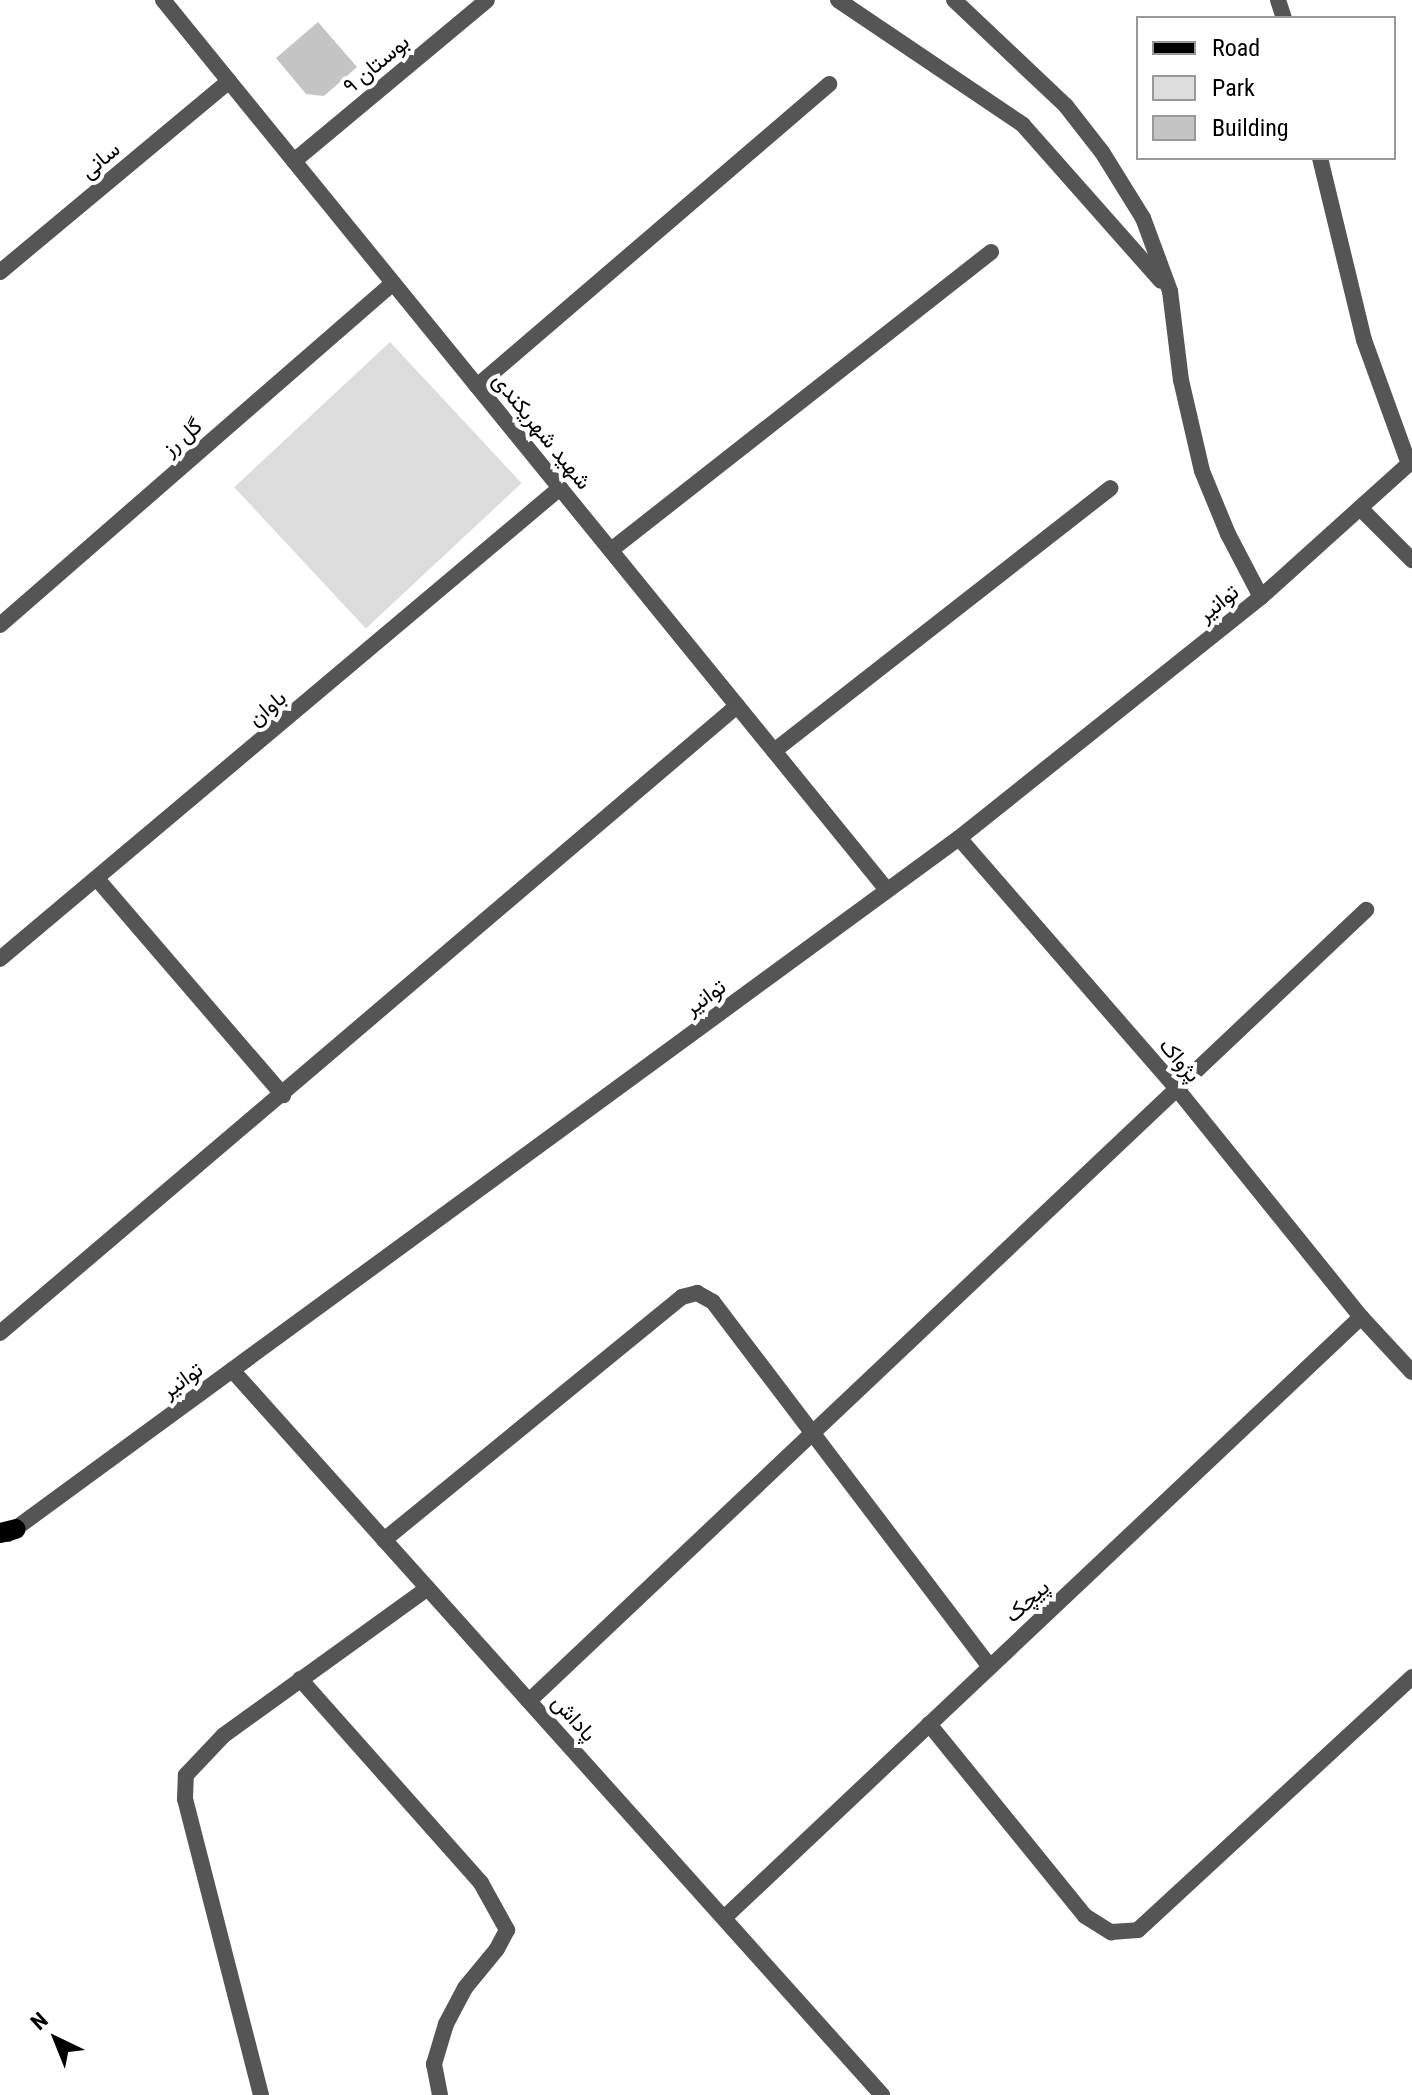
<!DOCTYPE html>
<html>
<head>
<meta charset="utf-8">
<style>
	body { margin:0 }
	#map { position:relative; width:1412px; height:2095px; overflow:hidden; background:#fff; font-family:"Roboto Condensed",Vazirmatn,sans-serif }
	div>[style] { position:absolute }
	.green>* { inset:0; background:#dcdcdc; transform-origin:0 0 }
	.building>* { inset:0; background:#c4c4c4 }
	.minor>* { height:16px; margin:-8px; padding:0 8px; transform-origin:8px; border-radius:8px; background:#555 }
	.tertiary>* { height:16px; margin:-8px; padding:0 8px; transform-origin:8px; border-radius:8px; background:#555 }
	.primary>* { height:20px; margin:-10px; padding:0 10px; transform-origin:10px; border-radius:10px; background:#000 }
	span { translate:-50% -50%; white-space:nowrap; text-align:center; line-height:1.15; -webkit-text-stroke:8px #fff; paint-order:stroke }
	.street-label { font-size:22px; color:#000 }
	.legend { position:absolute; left:1136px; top:16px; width:260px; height:144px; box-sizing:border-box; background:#fff; border:2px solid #999; margin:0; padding:10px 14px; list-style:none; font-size:24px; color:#000 }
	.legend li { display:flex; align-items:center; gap:16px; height:40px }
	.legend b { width:40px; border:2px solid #999 }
	.north { position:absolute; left:16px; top:1999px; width:80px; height:80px; -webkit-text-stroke:6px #fff; paint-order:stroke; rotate:317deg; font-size:22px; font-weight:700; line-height:32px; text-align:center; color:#000 }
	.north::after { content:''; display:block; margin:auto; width:28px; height:36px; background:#000; clip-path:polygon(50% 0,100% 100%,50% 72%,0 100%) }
</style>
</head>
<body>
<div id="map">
	<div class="green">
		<div style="left:390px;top:342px;width:193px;height:213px;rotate:47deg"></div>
	</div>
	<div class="building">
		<div style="clip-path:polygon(318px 22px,357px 67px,324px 96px,306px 94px,276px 58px)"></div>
	</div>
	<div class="minor">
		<div style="left:163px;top:0;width:1147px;rotate:50.87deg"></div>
		<div style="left:838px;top:0;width:223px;rotate:34deg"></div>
		<div style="left:1023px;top:125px;width:208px;rotate:48.5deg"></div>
		<div style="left:954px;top:0;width:154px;rotate:43.4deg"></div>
		<div style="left:1066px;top:106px;width:58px;rotate:52deg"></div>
		<div style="left:1102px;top:152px;width:78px;rotate:58.2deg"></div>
		<div style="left:1143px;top:218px;width:78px;rotate:69.7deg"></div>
		<div style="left:1170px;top:291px;width:90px;rotate:83deg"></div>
		<div style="left:1181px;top:380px;width:93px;rotate:77deg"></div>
		<div style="left:1202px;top:471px;width:68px;rotate:67.6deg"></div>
		<div style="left:1228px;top:534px;width:71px;rotate:62.4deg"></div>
		<div style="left:294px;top:161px;width:251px;rotate:-39.8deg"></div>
		<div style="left:0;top:272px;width:298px;rotate:-39.8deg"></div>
		<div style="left:477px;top:386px;width:464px;rotate:-40.6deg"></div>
		<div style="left:1360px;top:508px;width:74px;rotate:45deg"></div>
		<div style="left:611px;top:550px;width:483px;rotate:-38.1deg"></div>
		<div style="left:0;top:625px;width:521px;rotate:-41.03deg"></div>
		<div style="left:774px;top:751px;width:427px;rotate:-38deg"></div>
		<div style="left:959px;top:838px;width:332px;rotate:49deg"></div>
		<div style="left:1177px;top:1089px;width:293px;rotate:51.1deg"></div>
		<div style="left:1361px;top:1317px;width:75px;rotate:47.2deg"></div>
		<div style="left:98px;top:880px;width:284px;rotate:49.3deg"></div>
		<div style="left:0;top:959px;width:732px;rotate:-40.07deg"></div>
		<div style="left:0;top:1333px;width:968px;rotate:-40.39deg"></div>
		<div style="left:232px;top:1370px;width:974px;rotate:48.12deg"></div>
		<div style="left:384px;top:1540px;width:385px;rotate:-39.2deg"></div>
		<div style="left:682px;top:1297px;width:16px;rotate:-15deg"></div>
		<div style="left:697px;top:1293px;width:18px;rotate:29deg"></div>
		<div style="left:713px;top:1302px;width:458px;rotate:52.8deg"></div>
		<div style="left:300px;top:1679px;width:273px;rotate:48.4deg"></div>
		<div style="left:481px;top:1883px;width:54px;rotate:61deg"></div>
		<div style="left:507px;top:1930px;width:21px;rotate:118deg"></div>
		<div style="left:497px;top:1949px;width:50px;rotate:129.4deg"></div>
		<div style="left:465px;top:1988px;width:41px;rotate:117.8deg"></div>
		<div style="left:446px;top:2024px;width:42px;rotate:106.7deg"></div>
		<div style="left:434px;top:2064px;width:32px;rotate:79deg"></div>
		<div style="left:529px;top:1701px;width:1152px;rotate:-43.38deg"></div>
		<div style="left:929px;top:1724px;width:247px;rotate:50.9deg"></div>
		<div style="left:1085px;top:1916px;width:31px;rotate:32deg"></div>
		<div style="left:1111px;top:1932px;width:27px;rotate:-4deg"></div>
		<div style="left:1138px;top:1930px;width:373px;rotate:-42.7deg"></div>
		<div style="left:724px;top:1918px;width:876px;rotate:-43.33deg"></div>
		<div style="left:261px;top:2095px;width:306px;rotate:-104.4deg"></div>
		<div style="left:185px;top:1799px;width:24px;rotate:-88deg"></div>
		<div style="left:186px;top:1775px;width:55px;rotate:-46.5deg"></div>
		<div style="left:224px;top:1735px;width:251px;rotate:-35.8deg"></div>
	</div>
	<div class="tertiary">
		<div style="left:1278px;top:0;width:19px;rotate:72deg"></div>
		<div style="left:1320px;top:158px;width:187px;rotate:76.4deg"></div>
		<div style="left:1364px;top:340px;width:132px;rotate:70.1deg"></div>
		<div style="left:8px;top:1534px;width:1178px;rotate:-36.2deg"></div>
		<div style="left:959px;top:838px;width:386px;rotate:-38.6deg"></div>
		<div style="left:1261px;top:597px;width:203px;rotate:-42deg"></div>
	</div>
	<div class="primary">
		<div style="left:0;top:1533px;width:16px;rotate:-14deg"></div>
	</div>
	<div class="street-label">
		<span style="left:376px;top:64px;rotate:-40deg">بوستان ۹</span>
		<span style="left:100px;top:160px;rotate:-40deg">سانی</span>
		<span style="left:542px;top:431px;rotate:51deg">شهید شهریکندی</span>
		<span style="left:182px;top:437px;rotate:-41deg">گل رز</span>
		<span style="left:1218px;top:603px;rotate:-39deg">توانیر</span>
		<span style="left:267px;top:708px;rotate:-40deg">باوان</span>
		<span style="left:705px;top:997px;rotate:-36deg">توانیر</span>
		<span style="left:1180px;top:1060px;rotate:49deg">پژواک</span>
		<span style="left:182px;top:1380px;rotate:-36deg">توانیر</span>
		<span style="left:1027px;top:1601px;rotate:-43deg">پیچک</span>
		<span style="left:574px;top:1718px;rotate:48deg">پاداش</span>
	</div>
	<ul class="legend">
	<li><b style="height:10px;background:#000"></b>Road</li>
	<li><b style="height:22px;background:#dcdcdc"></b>Park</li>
	<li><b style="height:22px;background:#c4c4c4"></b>Building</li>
	</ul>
	<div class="north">N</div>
</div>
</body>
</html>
